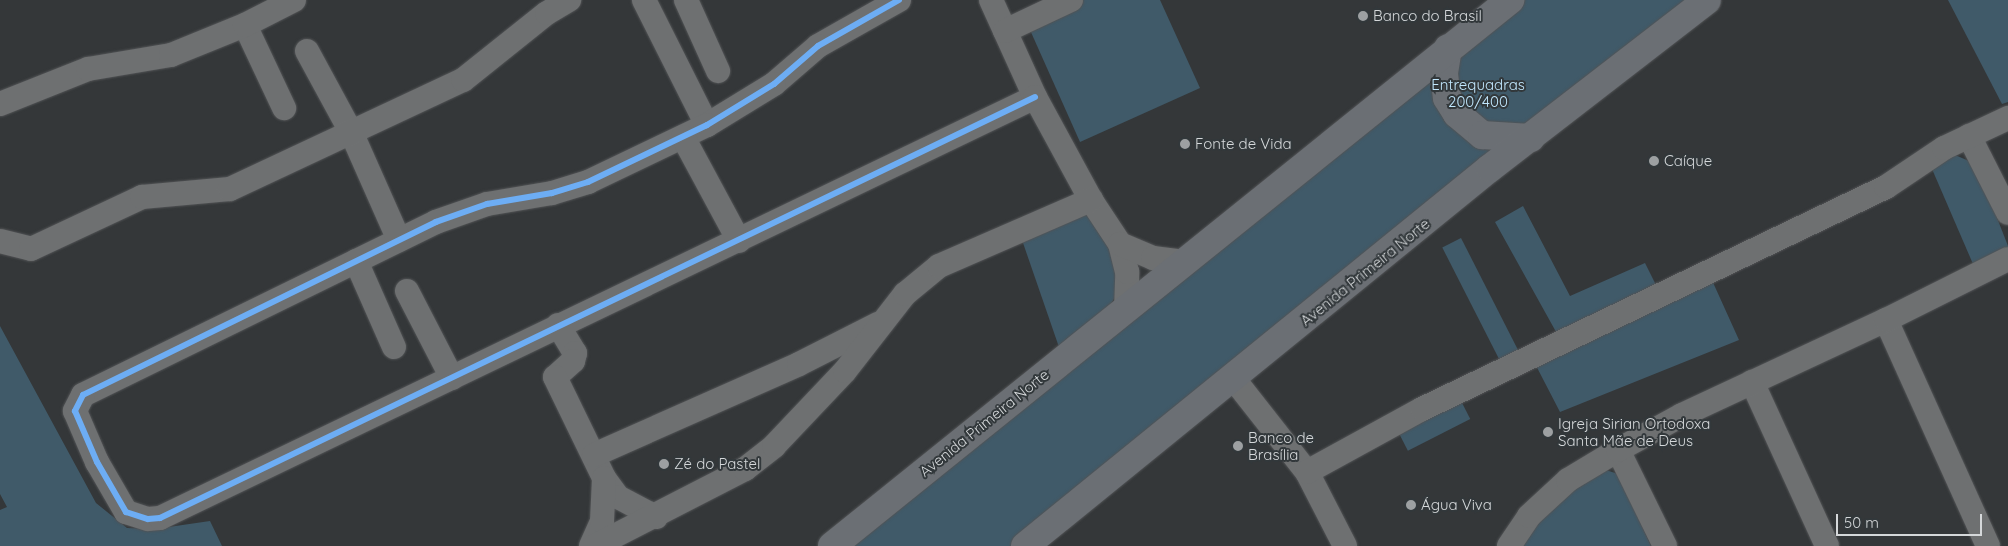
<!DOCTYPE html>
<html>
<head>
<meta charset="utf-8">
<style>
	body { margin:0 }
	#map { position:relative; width:2008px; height:546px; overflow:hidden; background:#343739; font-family:Quicksand,sans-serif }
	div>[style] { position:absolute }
	.green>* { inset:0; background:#405a69; transform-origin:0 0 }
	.roads { filter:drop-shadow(0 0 1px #515355) drop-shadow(0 0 1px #515355) }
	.minor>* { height:24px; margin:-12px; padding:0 12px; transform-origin:12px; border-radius:12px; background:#6e7071 }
	.major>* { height:28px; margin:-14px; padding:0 14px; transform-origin:14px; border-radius:14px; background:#6b6f74 }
	.cycleway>* { height:6px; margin:-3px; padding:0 3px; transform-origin:3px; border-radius:3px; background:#6dadf4 }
	.dots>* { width:14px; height:14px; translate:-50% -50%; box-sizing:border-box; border:2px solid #32383b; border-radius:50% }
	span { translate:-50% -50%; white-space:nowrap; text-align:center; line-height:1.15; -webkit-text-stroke:4px #32383b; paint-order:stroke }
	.poi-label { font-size:15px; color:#d5d8da }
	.left { translate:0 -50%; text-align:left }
	.park-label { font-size:15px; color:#c1e7fd }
	.street-label { font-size:15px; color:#d5d8da }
	.scale { position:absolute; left:1836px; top:514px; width:146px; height:22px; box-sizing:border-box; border:2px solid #d5d8da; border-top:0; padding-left:6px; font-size:15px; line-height:18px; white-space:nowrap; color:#d5d8da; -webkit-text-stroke:4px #32383b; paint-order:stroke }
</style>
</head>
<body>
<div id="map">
	<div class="green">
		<div style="clip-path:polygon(1073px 0,1160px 0,1200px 88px,1080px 142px,1026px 21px)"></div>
		<div style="clip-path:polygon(1503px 0,1692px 0,1011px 546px,828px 546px)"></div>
		<div style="clip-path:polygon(1948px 0,2008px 0,2008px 102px,2002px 104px)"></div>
		<div style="clip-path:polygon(1955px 155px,1976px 164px,2008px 246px,2008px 251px,1973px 264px,1932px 169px)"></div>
		<div style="clip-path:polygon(1523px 206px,1570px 296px,1645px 263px,1659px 291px,1706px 267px,1739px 340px,1560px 412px,1530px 354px,1560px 339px,1495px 222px)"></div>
		<div style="clip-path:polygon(1086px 210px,1115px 251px,1116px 295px,1110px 306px,1060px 350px,1022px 240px)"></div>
		<div style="left:1461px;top:238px;width:134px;height:21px;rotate:63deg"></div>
		<div style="clip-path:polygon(0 326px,96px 503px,127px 528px,155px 529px,210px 521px,222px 546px,0 546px,0 510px,7px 507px,0 494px)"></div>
		<div style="left:1458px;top:395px;width:27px;height:70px;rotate:63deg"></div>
		<div style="clip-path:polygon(1603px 469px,1618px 474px,1651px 546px,1522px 546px,1546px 508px)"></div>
	</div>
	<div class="roads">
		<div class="minor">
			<div style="left:644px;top:0;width:140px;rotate:63.3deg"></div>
			<div style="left:686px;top:0;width:78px;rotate:65.7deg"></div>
			<div style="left:899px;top:0;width:93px;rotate:150.4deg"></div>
			<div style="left:818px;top:46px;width:58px;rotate:139.2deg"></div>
			<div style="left:774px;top:84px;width:79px;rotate:148.5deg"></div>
			<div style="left:707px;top:125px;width:132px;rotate:154.4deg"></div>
			<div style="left:588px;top:182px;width:38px;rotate:163deg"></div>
			<div style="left:552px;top:193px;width:66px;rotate:170.4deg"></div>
			<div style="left:487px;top:204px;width:54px;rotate:160.6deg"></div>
			<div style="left:436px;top:222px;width:393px;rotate:153.9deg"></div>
			<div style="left:83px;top:395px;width:18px;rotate:117deg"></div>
			<div style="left:75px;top:411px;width:56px;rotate:66.7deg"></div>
			<div style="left:97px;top:462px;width:58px;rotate:59.9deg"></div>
			<div style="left:126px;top:512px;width:23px;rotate:18deg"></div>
			<div style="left:148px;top:519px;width:12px;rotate:-5deg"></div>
			<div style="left:160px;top:518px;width:971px;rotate:-25.69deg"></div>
			<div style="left:991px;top:0;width:107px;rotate:65.6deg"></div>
			<div style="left:1035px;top:97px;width:117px;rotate:61.5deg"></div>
			<div style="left:1091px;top:200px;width:53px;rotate:56.6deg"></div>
			<div style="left:245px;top:25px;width:92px;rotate:64.8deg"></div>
			<div style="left:1005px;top:31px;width:73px;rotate:-25.2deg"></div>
			<div style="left:307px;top:51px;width:94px;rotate:61.5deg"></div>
			<div style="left:352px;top:134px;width:116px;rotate:66.1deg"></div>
			<div style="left:0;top:104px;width:95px;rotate:-21.7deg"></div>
			<div style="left:88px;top:69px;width:84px;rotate:-9.6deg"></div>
			<div style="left:171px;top:55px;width:80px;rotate:-22.1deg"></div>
			<div style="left:245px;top:25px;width:55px;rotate:-27deg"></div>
			<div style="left:1969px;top:136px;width:86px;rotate:63.1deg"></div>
			<div style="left:683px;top:137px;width:118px;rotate:61.7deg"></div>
			<div style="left:0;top:241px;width:32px;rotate:14deg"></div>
			<div style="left:31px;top:249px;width:123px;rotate:-25.1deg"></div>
			<div style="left:142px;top:197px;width:88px;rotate:-5.2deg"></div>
			<div style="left:230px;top:189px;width:257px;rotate:-25.1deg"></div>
			<div style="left:463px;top:80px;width:107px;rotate:-38.6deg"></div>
			<div style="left:547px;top:13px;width:26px;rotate:-31deg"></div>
			<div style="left:356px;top:261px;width:94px;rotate:66.2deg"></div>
			<div style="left:407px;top:291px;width:98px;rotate:62.7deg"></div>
			<div style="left:1126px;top:310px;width:38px;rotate:-88deg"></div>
			<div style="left:1127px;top:272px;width:29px;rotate:-104deg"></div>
			<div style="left:1120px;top:244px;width:36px;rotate:23deg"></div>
			<div style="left:1153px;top:258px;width:34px;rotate:7deg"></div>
			<div style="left:1886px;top:320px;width:248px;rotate:65.7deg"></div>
			<div style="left:558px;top:325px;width:33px;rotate:59deg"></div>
			<div style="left:575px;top:353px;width:8px;rotate:104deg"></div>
			<div style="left:573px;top:361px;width:24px;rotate:138deg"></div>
			<div style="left:555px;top:377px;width:112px;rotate:64.1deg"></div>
			<div style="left:604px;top:478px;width:24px;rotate:54deg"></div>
			<div style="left:618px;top:497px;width:43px;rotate:27.8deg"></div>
			<div style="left:1233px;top:378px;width:120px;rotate:51.8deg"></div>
			<div style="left:1307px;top:472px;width:83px;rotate:62.8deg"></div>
			<div style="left:1752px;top:382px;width:180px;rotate:65.4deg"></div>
			<div style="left:1618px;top:450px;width:107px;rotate:63.9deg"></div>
			<div style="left:594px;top:455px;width:224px;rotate:-23.9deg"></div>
			<div style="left:799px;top:364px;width:89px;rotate:-26.9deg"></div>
			<div style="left:1307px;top:472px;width:131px;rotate:-28.7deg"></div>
			<div style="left:1422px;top:409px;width:514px;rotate:-25.57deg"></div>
			<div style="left:1886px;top:187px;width:70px;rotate:-33.9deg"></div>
			<div style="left:1944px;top:148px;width:71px;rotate:-25.1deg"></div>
			<div style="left:591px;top:546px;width:27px;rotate:-66deg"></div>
			<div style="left:602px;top:521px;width:43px;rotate:-87.3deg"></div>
			<div style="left:595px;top:546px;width:169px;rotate:-27.2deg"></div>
			<div style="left:745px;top:469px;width:37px;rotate:-38deg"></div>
			<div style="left:774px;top:446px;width:103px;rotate:-46.6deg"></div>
			<div style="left:845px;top:371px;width:98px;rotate:-52.1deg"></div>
			<div style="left:905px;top:294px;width:44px;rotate:-39.5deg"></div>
			<div style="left:939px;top:266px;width:166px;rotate:-23.5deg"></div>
			<div style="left:1509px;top:546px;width:36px;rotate:-56deg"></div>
			<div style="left:1529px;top:516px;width:53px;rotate:-42.7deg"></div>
			<div style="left:1568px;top:480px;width:58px;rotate:-31deg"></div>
			<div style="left:1618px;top:450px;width:73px;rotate:-28.7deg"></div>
			<div style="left:1682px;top:415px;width:225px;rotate:-25deg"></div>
			<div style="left:1886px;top:320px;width:136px;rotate:-26.6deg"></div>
		</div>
		<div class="major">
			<div style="left:1448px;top:48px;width:26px;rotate:99deg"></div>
			<div style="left:1444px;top:74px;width:24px;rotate:83deg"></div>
			<div style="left:1447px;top:98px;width:19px;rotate:58deg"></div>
			<div style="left:1457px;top:114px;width:33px;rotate:40deg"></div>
			<div style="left:1482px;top:135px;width:49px;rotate:3.5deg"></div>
			<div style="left:832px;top:546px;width:871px;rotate:-38.84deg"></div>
			<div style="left:1025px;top:546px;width:599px;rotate:-39.11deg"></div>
			<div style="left:1490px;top:168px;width:274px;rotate:-37.7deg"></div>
		</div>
	</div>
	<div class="cycleway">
		<div style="left:899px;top:0;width:93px;rotate:150.4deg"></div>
		<div style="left:818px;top:46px;width:58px;rotate:139.2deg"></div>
		<div style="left:774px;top:84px;width:79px;rotate:148.5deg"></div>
		<div style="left:707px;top:125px;width:132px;rotate:154.4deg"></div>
		<div style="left:588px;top:182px;width:38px;rotate:163deg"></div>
		<div style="left:552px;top:193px;width:66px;rotate:170.4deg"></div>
		<div style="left:487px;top:204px;width:54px;rotate:160.6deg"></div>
		<div style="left:436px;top:222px;width:393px;rotate:153.9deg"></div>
		<div style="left:83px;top:395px;width:18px;rotate:117deg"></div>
		<div style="left:75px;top:411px;width:56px;rotate:66.7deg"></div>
		<div style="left:97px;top:462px;width:58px;rotate:59.9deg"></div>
		<div style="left:126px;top:512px;width:23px;rotate:18deg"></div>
		<div style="left:148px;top:519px;width:12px;rotate:-5deg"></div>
		<div style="left:160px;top:518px;width:971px;rotate:-25.69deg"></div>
	</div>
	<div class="dots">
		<div style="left:1363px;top:16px;background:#9da0a2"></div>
		<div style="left:1185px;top:144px;background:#9da0a2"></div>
		<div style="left:1654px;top:161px;background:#9da0a2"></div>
		<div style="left:1548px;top:432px;background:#9da0a2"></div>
		<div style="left:1238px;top:446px;background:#9da0a2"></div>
		<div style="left:664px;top:464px;background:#9da0a2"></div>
		<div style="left:1411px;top:505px;background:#9da0a2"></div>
	</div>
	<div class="poi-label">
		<span class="left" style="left:1373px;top:16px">Banco do Brasil</span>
		<span class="left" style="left:1195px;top:144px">Fonte de Vida</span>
		<span class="left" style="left:1664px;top:161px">Caíque</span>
		<span class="left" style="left:1558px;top:432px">Igreja Sirian Ortodoxa<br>Santa Mãe de Deus</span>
		<span class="left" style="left:1248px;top:446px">Banco de<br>Brasília</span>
		<span class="left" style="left:674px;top:464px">Zé do Pastel</span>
		<span class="left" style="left:1421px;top:505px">Água Viva</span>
	</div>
	<div class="park-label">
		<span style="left:1478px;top:93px">Entrequadras<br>200/400</span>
	</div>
	<div class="street-label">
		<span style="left:1365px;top:272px;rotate:-39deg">Avenida Primeira Norte</span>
		<span style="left:984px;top:423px;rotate:-39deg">Avenida Primeira Norte</span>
	</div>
	<div class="scale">50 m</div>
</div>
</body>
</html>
